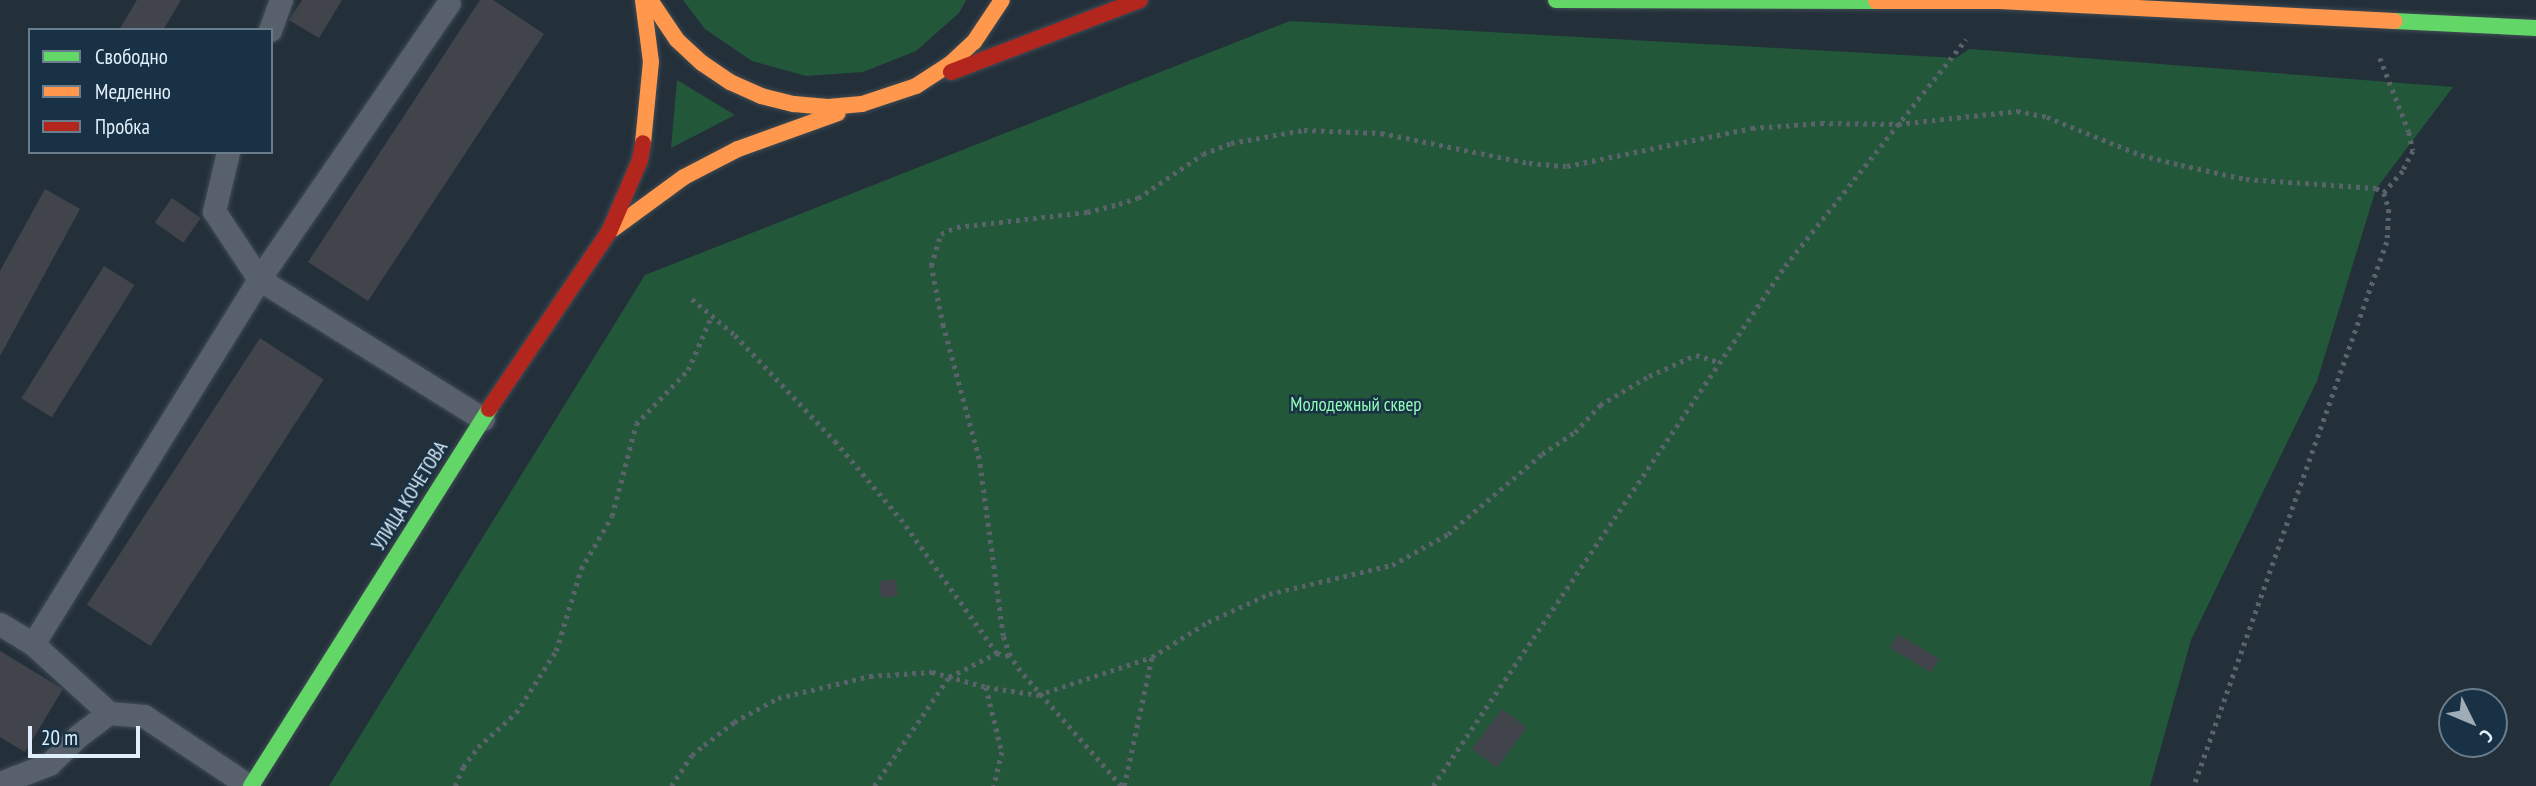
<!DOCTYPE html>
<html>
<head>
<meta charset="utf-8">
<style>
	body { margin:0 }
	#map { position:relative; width:2536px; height:786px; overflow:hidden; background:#23303a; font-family:"PT Sans Narrow",sans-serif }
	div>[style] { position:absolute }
	.green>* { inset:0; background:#23573a }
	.building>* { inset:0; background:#42444c; transform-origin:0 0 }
	.path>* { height:4.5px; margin-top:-2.25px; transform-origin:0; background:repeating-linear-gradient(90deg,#5a636a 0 3.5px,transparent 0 8.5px) }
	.roads { filter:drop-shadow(0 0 2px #404b54) drop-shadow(0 0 2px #404b54) }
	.lane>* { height:23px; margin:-11.5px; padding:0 11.5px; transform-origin:11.5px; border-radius:11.5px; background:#58616b }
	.fast>* { height:16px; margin:-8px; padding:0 8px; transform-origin:8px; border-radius:8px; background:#63d668 }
	.slow>* { height:16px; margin:-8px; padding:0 8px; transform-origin:8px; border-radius:8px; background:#ff974d }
	.jam>* { height:16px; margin:-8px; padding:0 8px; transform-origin:8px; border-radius:8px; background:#b3261e }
	span { translate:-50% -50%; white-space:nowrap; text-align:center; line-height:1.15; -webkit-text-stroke:5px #193144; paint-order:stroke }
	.park-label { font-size:19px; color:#91fbb7 }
	.street-label { font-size:19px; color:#e0effb }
	.legend { position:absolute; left:28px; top:28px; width:245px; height:126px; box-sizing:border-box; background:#193144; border:2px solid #697d8d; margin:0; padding:9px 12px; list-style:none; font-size:21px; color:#e0effb }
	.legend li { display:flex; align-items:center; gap:14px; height:35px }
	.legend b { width:35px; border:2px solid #697d8d }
	.north { position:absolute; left:2438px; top:688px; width:70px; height:70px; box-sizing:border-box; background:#193144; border:2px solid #697d8d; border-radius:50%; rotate:133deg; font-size:19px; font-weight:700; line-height:28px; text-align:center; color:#e0effb }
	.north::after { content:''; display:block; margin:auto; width:24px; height:32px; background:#9eacb7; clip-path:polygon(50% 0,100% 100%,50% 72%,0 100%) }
	.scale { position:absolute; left:28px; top:726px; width:112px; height:32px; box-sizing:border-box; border:4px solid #e0effb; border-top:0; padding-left:9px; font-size:21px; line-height:24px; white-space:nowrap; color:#e0effb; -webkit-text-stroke:5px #193144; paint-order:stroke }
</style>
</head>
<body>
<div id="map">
	<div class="green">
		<div style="clip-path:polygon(683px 0,966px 0,959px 13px,916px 51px,863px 72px,806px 76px,752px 61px,705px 29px)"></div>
		<div style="clip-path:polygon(1290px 21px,1956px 58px,1969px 49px,2453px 87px,2376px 189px,2317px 381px,2191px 640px,2150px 786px,329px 786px,645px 275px)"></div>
		<div style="clip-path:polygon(677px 80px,735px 115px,671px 148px)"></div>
	</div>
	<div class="building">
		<div style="clip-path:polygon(137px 0,181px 0,163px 30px,119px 30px)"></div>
		<div style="clip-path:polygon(302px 0,342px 0,319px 38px,289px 20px)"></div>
		<div style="clip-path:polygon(480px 0,493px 0,544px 34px,368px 301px,308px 262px)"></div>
		<div style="clip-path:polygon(45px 189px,80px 209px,0 356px,0 271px)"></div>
		<div style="left:172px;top:198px;width:35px;height:30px;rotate:35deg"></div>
		<div style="left:104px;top:266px;width:36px;height:156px;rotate:32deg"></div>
		<div style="left:260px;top:338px;width:76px;height:318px;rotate:33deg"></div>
		<div style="left:896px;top:579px;width:17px;height:17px;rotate:83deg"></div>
		<div style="left:1898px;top:634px;width:48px;height:16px;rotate:31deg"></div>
		<div style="clip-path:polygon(0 651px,63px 689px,25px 752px,0 737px)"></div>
		<div style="left:1502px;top:709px;width:31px;height:50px;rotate:37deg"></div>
	</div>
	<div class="path">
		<div style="left:2380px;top:58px;width:79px;rotate:68.6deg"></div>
		<div style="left:2409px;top:132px;width:19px;rotate:78deg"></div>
		<div style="left:2413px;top:151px;width:22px;rotate:117deg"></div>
		<div style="left:2403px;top:171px;width:29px;rotate:131deg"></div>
		<div style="left:692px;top:299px;width:56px;rotate:39.9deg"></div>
		<div style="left:735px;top:335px;width:146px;rotate:46.7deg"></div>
		<div style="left:835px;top:441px;width:102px;rotate:49.8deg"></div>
		<div style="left:901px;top:519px;width:165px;rotate:54.4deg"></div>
		<div style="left:986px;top:687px;width:67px;rotate:76.2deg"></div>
		<div style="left:1002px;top:752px;width:35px;rotate:103deg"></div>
		<div style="left:455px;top:786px;width:21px;rotate:-67deg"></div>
		<div style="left:463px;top:767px;width:25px;rotate:-53deg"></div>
		<div style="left:478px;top:747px;width:51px;rotate:-41.8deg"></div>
		<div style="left:516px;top:713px;width:74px;rotate:-57.2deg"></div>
		<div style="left:556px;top:651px;width:86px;rotate:-73deg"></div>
		<div style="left:581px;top:569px;width:61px;rotate:-59.7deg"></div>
		<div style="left:612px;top:516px;width:95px;rotate:-75.4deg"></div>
		<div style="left:636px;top:424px;width:75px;rotate:-46.1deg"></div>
		<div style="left:688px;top:370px;width:58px;rotate:-66.5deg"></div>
		<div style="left:671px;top:786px;width:37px;rotate:-56deg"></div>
		<div style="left:692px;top:755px;width:16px;rotate:-40deg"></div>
		<div style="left:704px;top:745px;width:38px;rotate:-37deg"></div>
		<div style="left:734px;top:722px;width:50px;rotate:-28.6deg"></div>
		<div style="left:778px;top:698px;width:95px;rotate:-13.4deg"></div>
		<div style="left:870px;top:676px;width:62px;rotate:-3.7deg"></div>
		<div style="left:932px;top:672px;width:56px;rotate:15.5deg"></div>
		<div style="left:986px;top:687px;width:53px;rotate:8.7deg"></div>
		<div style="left:1038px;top:695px;width:120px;rotate:-18.4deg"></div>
		<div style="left:1152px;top:657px;width:66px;rotate:-32deg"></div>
		<div style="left:1208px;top:622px;width:67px;rotate:-24.7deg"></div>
		<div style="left:1269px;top:594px;width:126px;rotate:-13.3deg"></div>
		<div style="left:1392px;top:565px;width:64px;rotate:-29deg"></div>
		<div style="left:1448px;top:534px;width:123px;rotate:-40.4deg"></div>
		<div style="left:1542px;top:454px;width:40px;rotate:-34deg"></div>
		<div style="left:1575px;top:432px;width:37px;rotate:-47deg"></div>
		<div style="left:1600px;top:405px;width:57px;rotate:-30.6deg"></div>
		<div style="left:1649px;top:376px;width:51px;rotate:-24.1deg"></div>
		<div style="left:1696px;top:355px;width:24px;rotate:17deg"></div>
		<div style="left:874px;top:786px;width:132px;rotate:-55.5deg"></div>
		<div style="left:949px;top:677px;width:54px;rotate:-26.6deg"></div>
		<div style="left:997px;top:653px;width:12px;rotate:14deg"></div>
		<div style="left:1121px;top:786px;width:153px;rotate:-131.3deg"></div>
		<div style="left:1020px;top:671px;width:18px;rotate:-124deg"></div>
		<div style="left:1010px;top:656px;width:21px;rotate:-109deg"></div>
		<div style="left:1003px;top:636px;width:179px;rotate:-97.7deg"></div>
		<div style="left:979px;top:459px;width:138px;rotate:-105.1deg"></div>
		<div style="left:943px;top:326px;width:61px;rotate:-101.3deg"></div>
		<div style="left:931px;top:266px;width:34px;rotate:-73deg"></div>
		<div style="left:941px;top:234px;width:17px;rotate:-24deg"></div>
		<div style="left:957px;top:227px;width:131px;rotate:-6.6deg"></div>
		<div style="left:1087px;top:212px;width:33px;rotate:-14deg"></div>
		<div style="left:1119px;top:204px;width:20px;rotate:-18deg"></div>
		<div style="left:1138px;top:198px;width:78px;rotate:-34.1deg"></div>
		<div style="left:1203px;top:154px;width:30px;rotate:-21deg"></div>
		<div style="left:1231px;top:143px;width:74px;rotate:-10.1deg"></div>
		<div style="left:1304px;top:130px;width:77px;rotate:2.2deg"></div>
		<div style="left:1381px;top:133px;width:151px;rotate:11.5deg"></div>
		<div style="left:1529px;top:163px;width:38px;rotate:5deg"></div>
		<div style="left:1567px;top:166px;width:189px;rotate:-11.6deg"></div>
		<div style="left:1752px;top:128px;width:69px;rotate:-4.1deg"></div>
		<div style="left:1821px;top:123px;width:77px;rotate:0.7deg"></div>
		<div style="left:1898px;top:124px;width:120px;rotate:-6.2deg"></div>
		<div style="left:2017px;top:111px;width:31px;rotate:11deg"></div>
		<div style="left:2047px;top:117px;width:101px;rotate:22deg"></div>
		<div style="left:2141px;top:155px;width:41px;rotate:14deg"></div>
		<div style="left:2181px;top:165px;width:66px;rotate:12.2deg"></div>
		<div style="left:2246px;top:179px;width:130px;rotate:4deg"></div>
		<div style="left:2376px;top:188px;width:9px;rotate:32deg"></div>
		<div style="left:2384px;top:193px;width:17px;rotate:73deg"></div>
		<div style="left:2389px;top:209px;width:33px;rotate:93deg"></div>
		<div style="left:2387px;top:242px;width:577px;rotate:109.53deg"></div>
		<div style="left:1124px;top:786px;width:132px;rotate:-77.8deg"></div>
		<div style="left:1433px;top:786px;width:628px;rotate:-55.91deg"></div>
		<div style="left:1785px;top:266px;width:290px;rotate:-51.4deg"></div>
	</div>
	<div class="roads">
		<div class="lane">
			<div style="left:270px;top:30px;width:32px;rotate:-70deg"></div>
			<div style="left:228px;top:152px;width:61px;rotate:103.3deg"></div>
			<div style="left:214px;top:211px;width:82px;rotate:56.5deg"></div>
			<div style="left:259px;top:279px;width:264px;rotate:32deg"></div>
			<div style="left:0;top:624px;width:39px;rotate:31deg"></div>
			<div style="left:33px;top:644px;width:429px;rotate:-58.2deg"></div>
			<div style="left:259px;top:279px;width:335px;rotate:-55.5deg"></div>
			<div style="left:33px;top:644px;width:103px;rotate:42.2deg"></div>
			<div style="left:0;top:783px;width:53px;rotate:-21.2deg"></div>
			<div style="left:49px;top:764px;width:40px;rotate:-44deg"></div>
			<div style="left:78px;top:736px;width:39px;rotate:-37deg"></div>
			<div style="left:109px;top:713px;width:35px;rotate:5deg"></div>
			<div style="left:144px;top:716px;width:126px;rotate:33.7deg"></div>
		</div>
		<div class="fast">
			<div style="left:1556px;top:0;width:320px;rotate:0.2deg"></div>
			<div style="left:2394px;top:21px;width:142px;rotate:2.8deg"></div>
			<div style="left:251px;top:786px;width:446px;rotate:-57.7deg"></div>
		</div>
		<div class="slow">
			<div style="left:650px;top:0;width:48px;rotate:56deg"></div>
			<div style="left:677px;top:40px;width:34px;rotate:43deg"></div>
			<div style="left:702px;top:63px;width:34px;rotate:34deg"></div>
			<div style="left:730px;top:82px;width:34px;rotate:24deg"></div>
			<div style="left:761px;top:96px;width:34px;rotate:14deg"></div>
			<div style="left:794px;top:104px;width:34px;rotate:5deg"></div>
			<div style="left:828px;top:107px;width:34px;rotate:-5deg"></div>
			<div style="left:862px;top:104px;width:57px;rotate:-18.4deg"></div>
			<div style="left:916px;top:86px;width:40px;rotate:-32.9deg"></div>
			<div style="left:950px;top:64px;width:33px;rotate:-43deg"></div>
			<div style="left:974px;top:42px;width:50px;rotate:-56.3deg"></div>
			<div style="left:1876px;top:1px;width:123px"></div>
			<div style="left:1999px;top:1px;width:396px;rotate:2.9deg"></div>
			<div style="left:643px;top:143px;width:81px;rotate:-84.4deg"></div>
			<div style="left:651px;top:62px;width:63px;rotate:-97.4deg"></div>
			<div style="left:613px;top:229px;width:88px;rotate:-36.2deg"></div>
			<div style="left:684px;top:177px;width:61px;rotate:-27.4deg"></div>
			<div style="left:738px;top:149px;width:106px;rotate:-19.8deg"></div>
		</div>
		<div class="jam">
			<div style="left:951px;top:72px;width:202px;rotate:-20.9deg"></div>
			<div style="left:489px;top:409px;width:214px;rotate:-55.9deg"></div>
			<div style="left:609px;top:232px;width:78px;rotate:-66.7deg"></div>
			<div style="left:640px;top:160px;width:17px;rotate:-80deg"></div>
		</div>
	</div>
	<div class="park-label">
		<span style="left:1356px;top:405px">Молодежный сквер</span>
	</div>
	<div class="street-label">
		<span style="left:410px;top:496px;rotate:-58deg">УЛИЦА КОЧЕТОВА</span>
	</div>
	<ul class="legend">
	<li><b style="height:9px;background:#63d668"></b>Свободно</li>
	<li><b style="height:9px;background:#ff974d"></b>Медленно</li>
	<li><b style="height:9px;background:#b3261e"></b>Пробка</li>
	</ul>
	<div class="north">С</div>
	<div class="scale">20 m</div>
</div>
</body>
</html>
